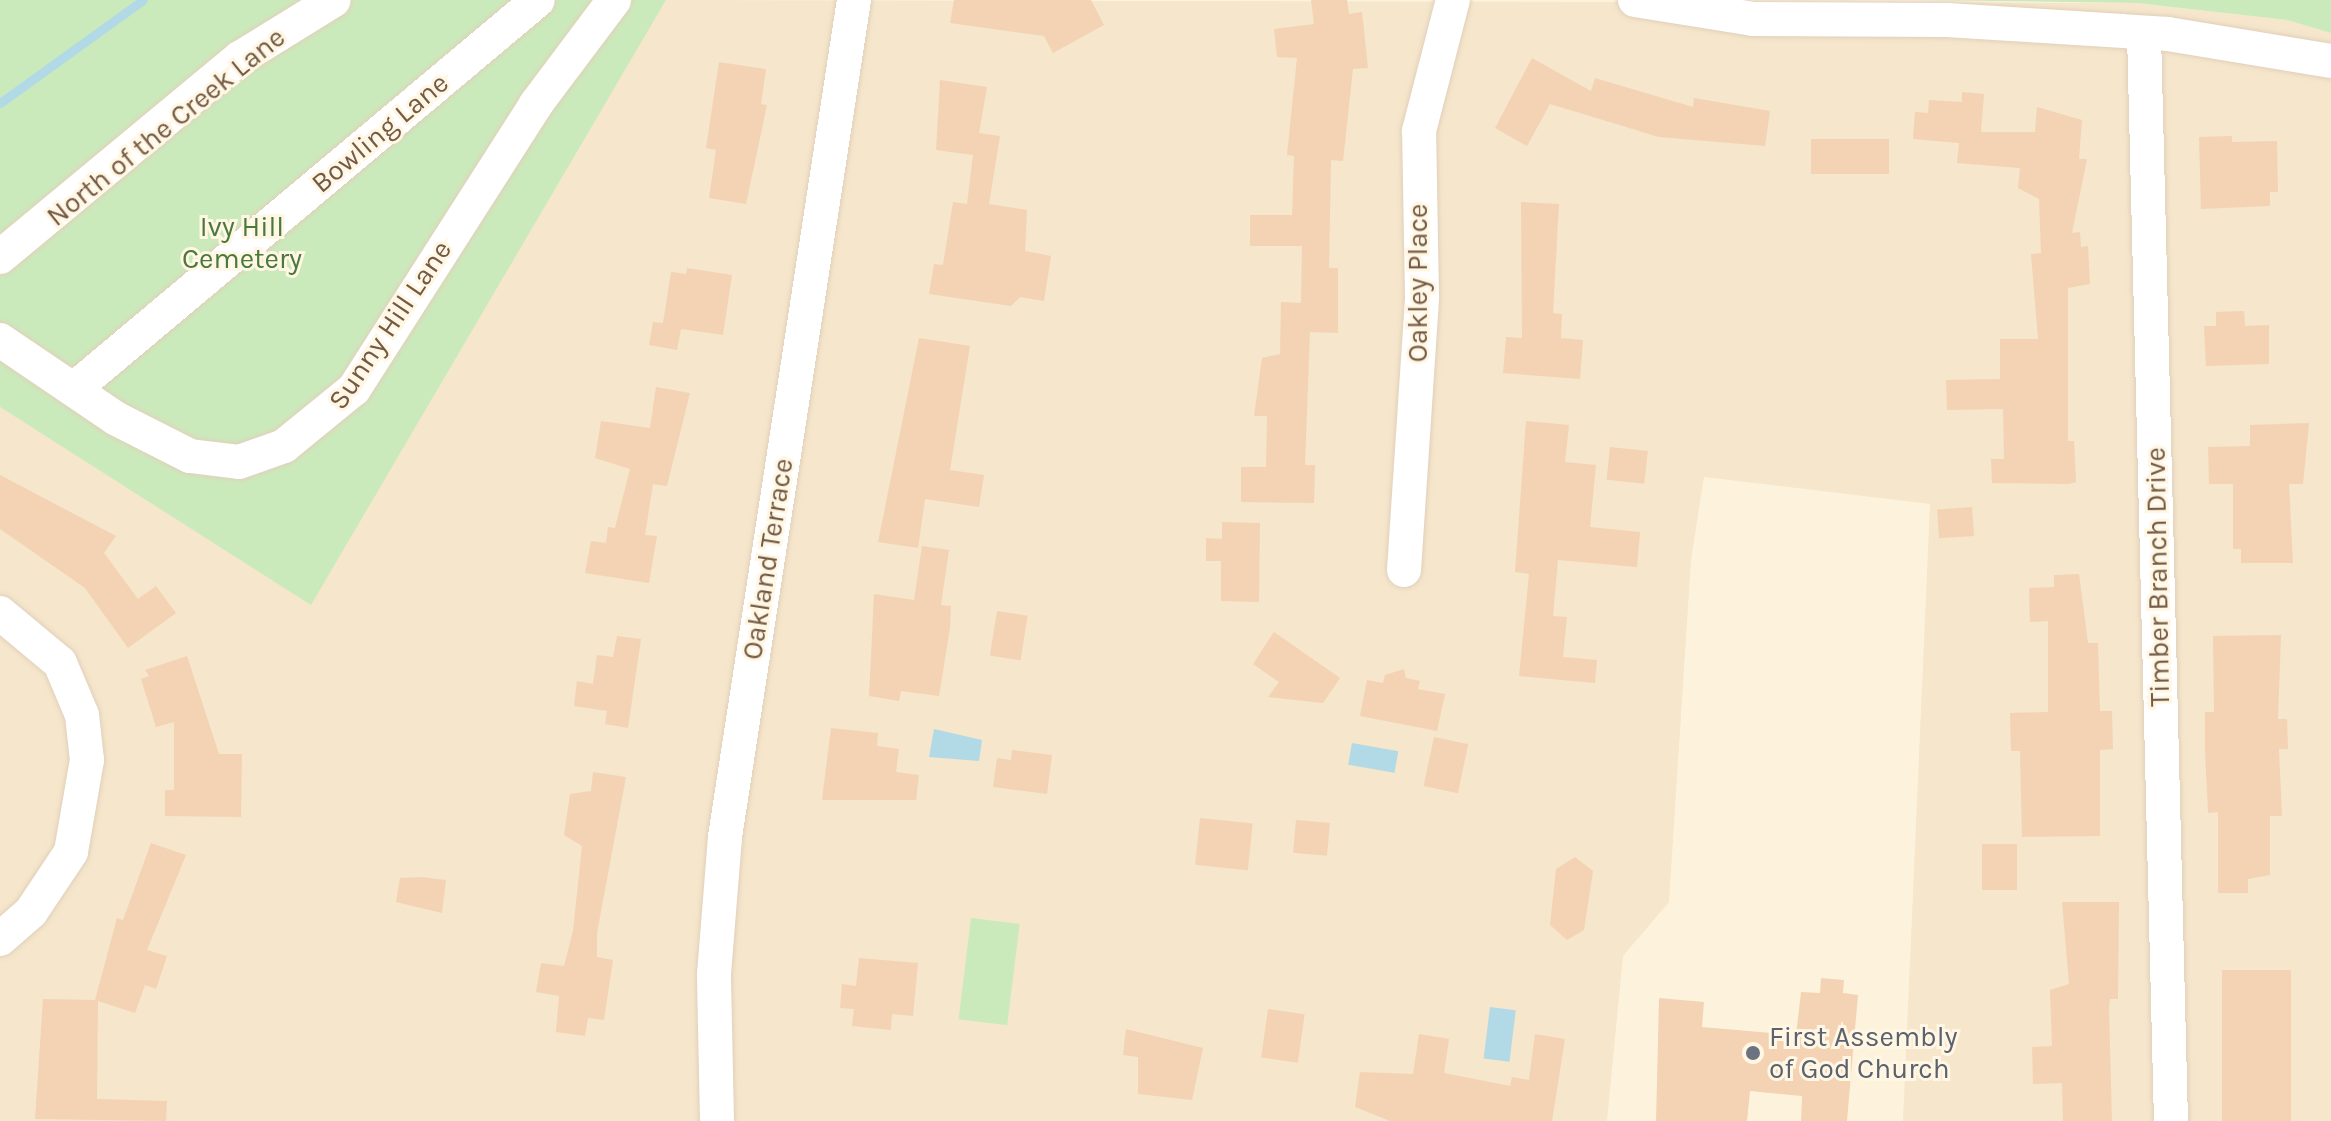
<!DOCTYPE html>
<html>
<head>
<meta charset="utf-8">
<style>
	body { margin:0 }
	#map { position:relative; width:2331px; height:1121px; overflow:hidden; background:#fdf3dd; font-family:Karla,sans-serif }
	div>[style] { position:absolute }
	.residential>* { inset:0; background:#f5e6cc }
	.green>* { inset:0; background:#cbeabc; transform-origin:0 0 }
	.water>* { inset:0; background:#b2dae6; transform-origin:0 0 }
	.stream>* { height:9px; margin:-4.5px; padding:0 4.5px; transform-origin:4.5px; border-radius:4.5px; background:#b2dae6 }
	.building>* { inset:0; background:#f3d3b4; transform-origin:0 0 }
	.roads { filter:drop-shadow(0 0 2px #e1d0ba) drop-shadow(0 0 2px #e1d0ba) }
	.minor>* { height:34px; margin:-17px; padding:0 17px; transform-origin:17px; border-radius:17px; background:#fff }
	.dots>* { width:22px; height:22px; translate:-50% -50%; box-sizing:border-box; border:4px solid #fff7e4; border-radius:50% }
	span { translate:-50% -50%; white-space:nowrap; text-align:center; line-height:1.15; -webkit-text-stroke:6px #fff7e4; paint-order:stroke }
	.street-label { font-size:28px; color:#735a45 }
	.park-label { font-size:28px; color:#4a793d }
	.worship-label { font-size:28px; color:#5b616d }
	.left { translate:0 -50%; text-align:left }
</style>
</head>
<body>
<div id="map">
	<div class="residential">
		<div style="clip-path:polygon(666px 0,2137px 3px,2287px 20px,2331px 33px,2331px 1121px,1903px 1121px,1930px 504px,1704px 477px,1691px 560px,1669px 902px,1623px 956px,1607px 1121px,0 1121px,0 407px,50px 438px,633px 53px)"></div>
	</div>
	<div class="green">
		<div style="clip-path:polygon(0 0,666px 0,311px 605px,0 407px)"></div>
		<div style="clip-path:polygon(1924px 0,2331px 0,2331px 33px,2287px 20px,2137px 3px)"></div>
		<div style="left:971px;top:918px;width:49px;height:102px;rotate:7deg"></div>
	</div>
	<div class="water">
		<div style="clip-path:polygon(934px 729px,982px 740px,979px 761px,929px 757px)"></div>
		<div style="left:1352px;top:743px;width:47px;height:22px;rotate:10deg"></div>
		<div style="left:1490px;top:1007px;width:26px;height:52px;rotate:7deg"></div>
	</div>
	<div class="stream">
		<div style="left:0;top:103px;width:176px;rotate:-35.8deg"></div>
	</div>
	<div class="building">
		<div style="clip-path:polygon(954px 0,1091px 0,1104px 25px,1053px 53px,1044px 36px,950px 23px)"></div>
		<div style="clip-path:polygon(1311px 0,1347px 0,1349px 14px,1362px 12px,1368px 68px,1353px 69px,1343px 161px,1331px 160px,1329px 268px,1338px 268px,1338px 333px,1310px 332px,1305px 465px,1315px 465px,1314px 503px,1241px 502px,1241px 467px,1266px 467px,1267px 416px,1254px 416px,1262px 358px,1280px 354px,1281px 302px,1301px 303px,1302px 246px,1250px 246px,1250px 215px,1292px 215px,1294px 156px,1287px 155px,1297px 58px,1277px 57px,1274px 29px,1314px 24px)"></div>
		<div style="clip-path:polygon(1532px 58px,1591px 91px,1595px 78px,1693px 107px,1694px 98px,1770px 111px,1765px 146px,1659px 137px,1550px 104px,1527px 146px,1495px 128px)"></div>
		<div style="clip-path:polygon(719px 62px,766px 69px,761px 104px,767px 105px,746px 204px,709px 198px,716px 150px,706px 148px)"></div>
		<div style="clip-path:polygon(940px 80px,987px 87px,979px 133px,1000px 136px,989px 204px,1027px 210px,1025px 251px,1051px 256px,1044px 301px,1020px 297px,1011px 306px,929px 294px,934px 264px,943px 265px,953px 202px,967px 204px,973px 155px,936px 150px)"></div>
		<div style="clip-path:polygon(1962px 92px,1984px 94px,1981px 132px,2035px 132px,2037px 107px,2082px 120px,2079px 159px,2087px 159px,2072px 233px,2080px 232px,2081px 247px,2088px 246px,2090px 284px,2068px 288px,2068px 441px,2074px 441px,2076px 482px,2069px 484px,1992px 483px,1991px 459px,2004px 459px,2003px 409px,1947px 410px,1946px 380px,2000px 379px,2000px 339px,2038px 339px,2031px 254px,2041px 253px,2039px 199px,2018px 188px,2020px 168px,1957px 163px,1959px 143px,1913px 139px,1915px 112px,1928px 113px,1929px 100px,1962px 102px)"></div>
		<div style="clip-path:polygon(2232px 136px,2232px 142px,2277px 141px,2278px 192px,2270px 192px,2270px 206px,2201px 209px,2199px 137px)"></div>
		<div style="left:1811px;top:139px;width:78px;height:35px"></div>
		<div style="clip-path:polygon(1521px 202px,1559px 204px,1553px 313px,1562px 314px,1561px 338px,1583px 340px,1580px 379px,1503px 373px,1506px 337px,1522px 338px)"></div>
		<div style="clip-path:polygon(687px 268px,732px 275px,723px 335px,681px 329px,677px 350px,649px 345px,653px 322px,663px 323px,671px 272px,686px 274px)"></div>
		<div style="clip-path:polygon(2244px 311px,2245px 326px,2269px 325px,2269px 364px,2206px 366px,2204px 326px,2216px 326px,2216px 312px)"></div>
		<div style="clip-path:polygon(919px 338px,970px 346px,950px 470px,984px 475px,979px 507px,925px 499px,918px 548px,878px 542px)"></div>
		<div style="clip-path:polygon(656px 387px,690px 393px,667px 486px,653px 484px,645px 535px,657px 536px,649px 583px,585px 573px,591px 541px,606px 543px,608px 527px,615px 528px,630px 469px,595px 458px,601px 421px,650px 428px)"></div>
		<div style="clip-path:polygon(1526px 421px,1569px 425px,1565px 462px,1596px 465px,1590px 527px,1640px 532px,1637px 567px,1558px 560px,1553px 616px,1567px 617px,1563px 657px,1597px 660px,1595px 683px,1519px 676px,1529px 574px,1515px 572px)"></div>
		<div style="clip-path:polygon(2309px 423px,2303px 484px,2289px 484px,2293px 563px,2241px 563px,2241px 549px,2233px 549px,2233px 484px,2209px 484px,2208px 447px,2250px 446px,2250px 425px)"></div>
		<div style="left:1610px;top:447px;width:38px;height:33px;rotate:6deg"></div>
		<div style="clip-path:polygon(0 475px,116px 536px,104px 553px,138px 599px,156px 586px,176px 613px,128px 648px,85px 588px,0 529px)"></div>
		<div style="left:1972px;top:507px;width:29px;height:35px;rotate:86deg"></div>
		<div style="clip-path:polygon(1222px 522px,1260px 523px,1259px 602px,1221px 601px,1221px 561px,1206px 561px,1206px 538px,1222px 539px)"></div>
		<div style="clip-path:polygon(922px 546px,949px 550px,941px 605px,951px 606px,950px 628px,939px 696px,901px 691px,899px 701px,869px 696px,874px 594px,914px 600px)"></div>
		<div style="clip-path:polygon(2079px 574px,2088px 643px,2098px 643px,2100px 711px,2112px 711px,2113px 749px,2100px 750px,2100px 836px,2022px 837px,2020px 751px,2011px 751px,2010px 713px,2048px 712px,2048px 621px,2030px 622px,2029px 588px,2054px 587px,2054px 575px)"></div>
		<div style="left:997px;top:611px;width:31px;height:45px;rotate:9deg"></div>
		<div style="clip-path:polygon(1274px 632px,1340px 678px,1323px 703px,1268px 697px,1279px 682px,1253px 664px)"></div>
		<div style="clip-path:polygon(2281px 635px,2278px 719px,2287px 719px,2288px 749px,2279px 749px,2282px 816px,2270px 816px,2270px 875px,2248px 879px,2248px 893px,2218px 893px,2218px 812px,2208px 813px,2205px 751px,2205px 712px,2214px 712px,2213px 636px)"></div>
		<div style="clip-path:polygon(617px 636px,641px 639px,628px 728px,605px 724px,607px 711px,574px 706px,577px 681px,593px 684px,597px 655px,613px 657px)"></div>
		<div style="clip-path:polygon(187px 656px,219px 754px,242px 754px,241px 817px,165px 816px,165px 790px,174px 790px,174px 722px,156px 727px,141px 679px,149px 676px,145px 670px)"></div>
		<div style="clip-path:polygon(1404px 669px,1406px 678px,1420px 681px,1418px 689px,1445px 694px,1437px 731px,1360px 716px,1367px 680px,1383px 683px,1385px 675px)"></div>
		<div style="clip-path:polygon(831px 728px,878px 733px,877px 746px,899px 749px,896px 772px,919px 775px,916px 800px,822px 800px)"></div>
		<div style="left:1434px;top:737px;width:35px;height:50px;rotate:12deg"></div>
		<div style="clip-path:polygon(1012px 750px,1052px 755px,1047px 794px,993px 787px,997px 758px,1011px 760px)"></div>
		<div style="clip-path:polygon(593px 772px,626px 777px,597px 933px,597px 957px,613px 960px,604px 1020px,588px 1018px,585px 1036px,556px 1032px,559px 996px,536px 992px,541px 963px,564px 966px,573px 931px,582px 846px,564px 835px,570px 794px,591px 791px)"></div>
		<div style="left:1200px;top:818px;width:53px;height:47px;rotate:6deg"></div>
		<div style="left:1296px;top:820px;width:34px;height:33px;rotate:5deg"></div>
		<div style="clip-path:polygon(151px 843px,186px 855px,147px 950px,167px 956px,156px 989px,145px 985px,135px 1013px,98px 1001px,97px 1099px,167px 1101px,166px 1121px,35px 1119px,43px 999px,95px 1000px,117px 918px,123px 920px)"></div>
		<div style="left:1982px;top:844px;width:35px;height:46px"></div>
		<div style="clip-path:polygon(1575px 857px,1593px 871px,1584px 930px,1567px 940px,1550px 925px,1556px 869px)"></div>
		<div style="clip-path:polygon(422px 877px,446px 880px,442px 913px,396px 902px,400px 878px)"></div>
		<div style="clip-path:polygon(2062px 902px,2119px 902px,2118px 999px,2110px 999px,2109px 1007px,2112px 1121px,2063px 1121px,2062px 1083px,2033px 1084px,2032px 1047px,2052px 1046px,2050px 990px,2069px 984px)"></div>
		<div style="clip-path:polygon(859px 958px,918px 963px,913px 1016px,892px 1014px,891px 1030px,852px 1026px,854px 1009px,840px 1008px,842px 984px,856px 986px)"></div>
		<div style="left:2291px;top:970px;width:151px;height:69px;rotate:90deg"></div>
		<div style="clip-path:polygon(1821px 978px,1844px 980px,1843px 993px,1858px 995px,1847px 1121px,1801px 1121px,1802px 1096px,1750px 1091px,1747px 1121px,1656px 1121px,1659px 998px,1704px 1002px,1702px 1027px,1796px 1035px,1801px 992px,1820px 993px)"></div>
		<div style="left:1268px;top:1009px;width:37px;height:49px;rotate:8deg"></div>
		<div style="clip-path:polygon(1126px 1029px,1203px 1048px,1192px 1100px,1138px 1094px,1138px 1057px,1123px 1055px)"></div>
		<div style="clip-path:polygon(1419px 1034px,1449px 1039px,1444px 1073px,1510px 1086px,1512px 1077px,1529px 1080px,1535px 1034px,1565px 1039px,1552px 1121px,1390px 1121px,1355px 1107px,1360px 1072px,1413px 1074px)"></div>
	</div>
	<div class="roads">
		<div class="minor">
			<div style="left:1635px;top:0;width:120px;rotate:9.1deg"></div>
			<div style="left:1753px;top:19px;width:194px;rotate:0.3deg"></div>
			<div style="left:1947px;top:20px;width:221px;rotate:3.6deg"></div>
			<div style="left:2168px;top:34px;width:165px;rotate:9.4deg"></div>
			<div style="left:2144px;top:33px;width:1088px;rotate:88.58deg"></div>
			<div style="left:0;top:257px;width:312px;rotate:-39.7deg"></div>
			<div style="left:240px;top:58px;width:110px;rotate:-31.7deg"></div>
			<div style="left:0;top:340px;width:139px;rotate:34.1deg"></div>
			<div style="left:115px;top:418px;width:84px;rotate:26.9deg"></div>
			<div style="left:190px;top:456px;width:49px;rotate:7deg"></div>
			<div style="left:239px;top:462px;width:48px;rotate:-19.6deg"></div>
			<div style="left:284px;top:446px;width:90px;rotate:-39.2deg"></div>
			<div style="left:354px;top:389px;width:338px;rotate:-57.4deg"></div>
			<div style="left:536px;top:104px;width:130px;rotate:-53.1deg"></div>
			<div style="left:74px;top:389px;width:605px;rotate:-39.98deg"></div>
			<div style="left:1404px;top:570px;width:274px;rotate:-86.2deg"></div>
			<div style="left:1422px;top:297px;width:166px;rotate:-91deg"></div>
			<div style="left:1419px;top:131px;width:135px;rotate:-75.5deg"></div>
			<div style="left:0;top:613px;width:78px;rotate:39.8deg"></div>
			<div style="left:60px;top:663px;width:56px;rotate:67.1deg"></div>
			<div style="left:82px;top:715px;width:45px;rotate:83.7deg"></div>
			<div style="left:87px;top:760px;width:93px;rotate:99.9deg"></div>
			<div style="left:71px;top:852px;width:72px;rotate:123.7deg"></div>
			<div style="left:31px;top:912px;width:41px;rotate:138.9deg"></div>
			<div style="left:717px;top:1121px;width:147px;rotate:-91.2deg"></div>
			<div style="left:714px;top:974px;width:137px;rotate:-85.4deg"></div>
			<div style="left:725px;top:837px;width:847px;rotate:-81.24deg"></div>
		</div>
	</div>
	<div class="dots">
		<div style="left:1753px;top:1053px;background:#6b7280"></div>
	</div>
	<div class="street-label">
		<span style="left:166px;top:127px;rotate:-39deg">North of the Creek Lane</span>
		<span style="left:380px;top:133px;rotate:-40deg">Bowling Lane</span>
		<span style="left:1418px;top:283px;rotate:-90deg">Oakley Place</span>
		<span style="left:390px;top:325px;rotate:-56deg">Sunny Hill Lane</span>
		<span style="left:768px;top:559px;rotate:-81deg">Oakland Terrace</span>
		<span style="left:2158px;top:577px;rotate:-91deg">Timber Branch Drive</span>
	</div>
	<div class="park-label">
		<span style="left:242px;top:243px">Ivy Hill<br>Cemetery</span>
	</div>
	<div class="worship-label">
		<span class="left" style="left:1769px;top:1053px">First Assembly<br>of God Church</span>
	</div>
</div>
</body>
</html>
